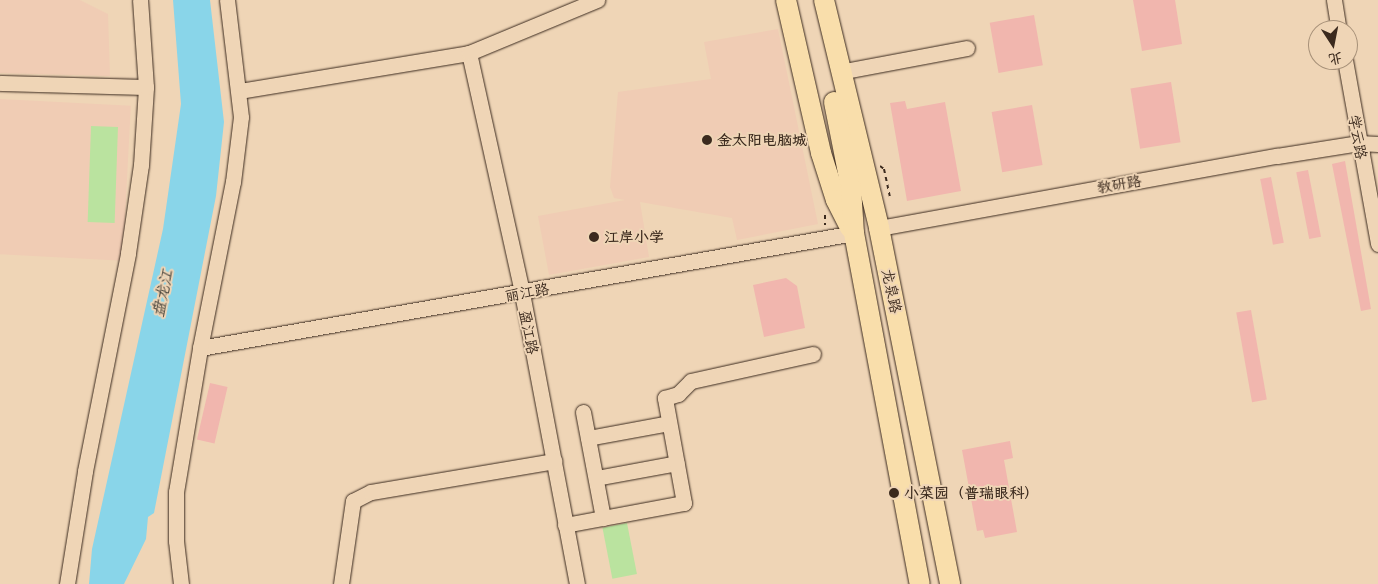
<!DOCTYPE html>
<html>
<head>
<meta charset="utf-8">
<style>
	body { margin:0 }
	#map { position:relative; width:1378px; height:584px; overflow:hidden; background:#efd5b6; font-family:"Patrick Hand","LXGW WenKai TC",sans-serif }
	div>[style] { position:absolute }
	.built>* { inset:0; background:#f0ccb4; transform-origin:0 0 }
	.green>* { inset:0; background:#bae39f; transform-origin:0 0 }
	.water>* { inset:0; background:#89d5e9 }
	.building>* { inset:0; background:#f1b6ae; transform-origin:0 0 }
	.path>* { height:2px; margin-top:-1px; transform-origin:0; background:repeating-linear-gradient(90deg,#3b2a1e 0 4px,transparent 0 8px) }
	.roads { filter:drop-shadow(0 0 1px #3b2a1e) drop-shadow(0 0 1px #3b2a1e) }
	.minor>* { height:15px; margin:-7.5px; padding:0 7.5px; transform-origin:7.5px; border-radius:7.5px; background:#efd5b6 }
	.major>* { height:20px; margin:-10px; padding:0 10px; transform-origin:10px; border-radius:10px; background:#f9deab }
	.dots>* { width:14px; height:14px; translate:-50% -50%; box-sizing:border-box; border:2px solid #efd5b6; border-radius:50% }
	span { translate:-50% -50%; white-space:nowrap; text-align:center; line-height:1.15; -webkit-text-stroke:4px #efd5b6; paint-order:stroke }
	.street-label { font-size:15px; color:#3b2a1e }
	.poi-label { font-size:15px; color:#3b2a1e; font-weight:700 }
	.left { translate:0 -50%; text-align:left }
	.water-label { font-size:16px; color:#47443c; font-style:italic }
	.north { position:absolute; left:1308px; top:20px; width:50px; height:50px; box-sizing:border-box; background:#efd5b6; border:1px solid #a79179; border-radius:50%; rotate:169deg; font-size:14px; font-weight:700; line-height:20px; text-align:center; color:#3b2a1e }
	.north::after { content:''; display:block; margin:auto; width:18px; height:22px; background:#3b2a1e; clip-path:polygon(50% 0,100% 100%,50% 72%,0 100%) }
</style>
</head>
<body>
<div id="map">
	<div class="built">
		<div style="clip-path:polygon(0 0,80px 0,108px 14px,110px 76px,0 73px)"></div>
		<div style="clip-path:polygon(778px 29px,818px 224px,737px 240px,732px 218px,640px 202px,649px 257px,549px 275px,538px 216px,625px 200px,614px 198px,610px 187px,618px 92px,711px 79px,704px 42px)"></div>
		<div style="left:0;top:99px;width:131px;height:155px;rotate:3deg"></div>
	</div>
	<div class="green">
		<div style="left:91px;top:126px;width:27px;height:96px;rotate:2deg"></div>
		<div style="left:627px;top:523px;width:52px;height:25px;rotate:79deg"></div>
	</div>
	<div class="water">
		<div style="clip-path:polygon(173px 0,210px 0,224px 122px,216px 196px,154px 513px,148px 517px,146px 539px,124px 584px,89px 584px,92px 549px,163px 229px,181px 104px)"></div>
	</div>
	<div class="building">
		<div style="clip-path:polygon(1133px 0,1175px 0,1182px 44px,1142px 51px)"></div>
		<div style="left:1034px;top:15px;width:51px;height:45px;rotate:80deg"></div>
		<div style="left:1171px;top:82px;width:61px;height:41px;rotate:81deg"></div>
		<div style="clip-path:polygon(905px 101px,907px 109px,945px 102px,961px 191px,907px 201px,890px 103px)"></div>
		<div style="left:1032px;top:105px;width:61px;height:41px;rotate:80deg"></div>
		<div style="clip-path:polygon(1345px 161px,1371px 309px,1361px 311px,1332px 164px)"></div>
		<div style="left:1308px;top:170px;width:68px;height:12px;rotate:79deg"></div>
		<div style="left:1271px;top:177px;width:67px;height:11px;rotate:79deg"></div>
		<div style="clip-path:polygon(786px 278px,797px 286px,805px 328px,764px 337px,753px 285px)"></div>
		<div style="left:1251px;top:310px;width:91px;height:15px;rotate:80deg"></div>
		<div style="left:210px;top:383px;width:18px;height:58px;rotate:13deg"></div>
		<div style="clip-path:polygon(1010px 441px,1013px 458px,1004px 460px,1017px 532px,985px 538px,983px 530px,977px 531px,962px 450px)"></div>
	</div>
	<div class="path">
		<div style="left:880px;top:166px;width:5px;rotate:37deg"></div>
		<div style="left:884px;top:169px;width:30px;rotate:78deg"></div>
		<div style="left:825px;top:215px;width:10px;rotate:90deg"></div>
	</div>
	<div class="roads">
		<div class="minor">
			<div style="left:1334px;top:0;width:30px;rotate:81deg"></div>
			<div style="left:469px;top:53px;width:246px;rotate:77.5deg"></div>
			<div style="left:522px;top:293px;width:296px;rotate:79.3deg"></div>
			<div style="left:1345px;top:60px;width:187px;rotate:79.8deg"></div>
			<div style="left:850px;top:70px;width:119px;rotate:-10.6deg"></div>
			<div style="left:0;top:83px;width:146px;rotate:1.6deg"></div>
			<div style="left:240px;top:91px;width:232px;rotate:-9.4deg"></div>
			<div style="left:469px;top:53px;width:139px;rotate:-22.5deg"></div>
			<div style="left:879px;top:228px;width:404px;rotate:-10.3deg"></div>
			<div style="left:1277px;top:156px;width:83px;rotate:-9deg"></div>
			<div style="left:1359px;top:143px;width:19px;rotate:3deg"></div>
			<div style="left:200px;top:348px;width:664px;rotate:-9.97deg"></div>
			<div style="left:583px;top:412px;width:108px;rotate:79.3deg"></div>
			<div style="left:588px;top:438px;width:82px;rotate:-10.5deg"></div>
			<div style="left:596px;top:478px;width:82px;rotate:-10.5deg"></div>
			<div style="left:565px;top:525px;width:121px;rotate:-10.5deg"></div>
			<div style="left:684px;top:503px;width:107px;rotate:-100.3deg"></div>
			<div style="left:665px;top:398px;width:14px;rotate:-17deg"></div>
			<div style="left:678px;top:394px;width:18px;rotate:-45deg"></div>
			<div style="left:691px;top:381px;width:125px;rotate:-12.5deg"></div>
			<div style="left:67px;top:584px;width:114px;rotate:-80.9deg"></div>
			<div style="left:85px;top:471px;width:222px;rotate:-78.8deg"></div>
			<div style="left:128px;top:253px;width:89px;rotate:-81.6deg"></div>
			<div style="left:141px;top:165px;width:78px;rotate:-86.3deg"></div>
			<div style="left:146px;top:87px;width:87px;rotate:-93.9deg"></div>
			<div style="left:181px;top:584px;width:43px;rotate:-96.6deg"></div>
			<div style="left:176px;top:541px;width:49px;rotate:-90deg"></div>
			<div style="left:176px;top:492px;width:146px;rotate:-80.5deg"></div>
			<div style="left:200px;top:348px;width:169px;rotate:-78.8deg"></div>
			<div style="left:233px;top:182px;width:65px;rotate:-83deg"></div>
			<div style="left:241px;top:117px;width:118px;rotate:-96.8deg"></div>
			<div style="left:341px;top:584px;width:84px;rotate:-81.8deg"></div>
			<div style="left:353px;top:501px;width:20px;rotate:-27deg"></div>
			<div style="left:371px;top:492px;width:186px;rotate:-9.6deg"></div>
		</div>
		<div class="major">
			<div style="left:786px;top:0;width:157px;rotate:77.1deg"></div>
			<div style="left:821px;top:153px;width:49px;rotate:72.3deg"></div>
			<div style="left:836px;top:200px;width:31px;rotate:63deg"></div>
			<div style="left:824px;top:0;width:235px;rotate:76.4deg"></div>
			<div style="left:879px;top:228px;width:363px;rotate:78.7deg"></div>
			<div style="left:834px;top:102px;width:88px;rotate:78.8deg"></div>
			<div style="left:851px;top:188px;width:45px;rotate:86.2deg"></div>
			<div style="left:854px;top:233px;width:357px;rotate:79.4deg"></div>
		</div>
	</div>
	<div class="dots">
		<div style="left:707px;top:140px;background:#3b2a1e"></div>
		<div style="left:594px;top:237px;background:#3b2a1e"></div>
		<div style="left:894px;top:493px;background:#3b2a1e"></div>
	</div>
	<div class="street-label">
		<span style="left:1358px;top:137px;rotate:80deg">学云路</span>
		<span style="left:1119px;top:184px;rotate:-10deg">教研路</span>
		<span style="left:892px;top:291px;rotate:78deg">龙泉路</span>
		<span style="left:527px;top:292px;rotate:-10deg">丽江路</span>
		<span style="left:529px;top:332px;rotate:79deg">盈江路</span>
	</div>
	<div class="poi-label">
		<span class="left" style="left:717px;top:140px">金太阳电脑城</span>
		<span class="left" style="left:604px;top:237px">江岸小学</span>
		<span class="left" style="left:904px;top:493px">小菜园（普瑞眼科）</span>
	</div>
	<div class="water-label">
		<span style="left:162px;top:293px;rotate:-78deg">盘龙江</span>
	</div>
	<div class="north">北</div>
</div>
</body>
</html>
